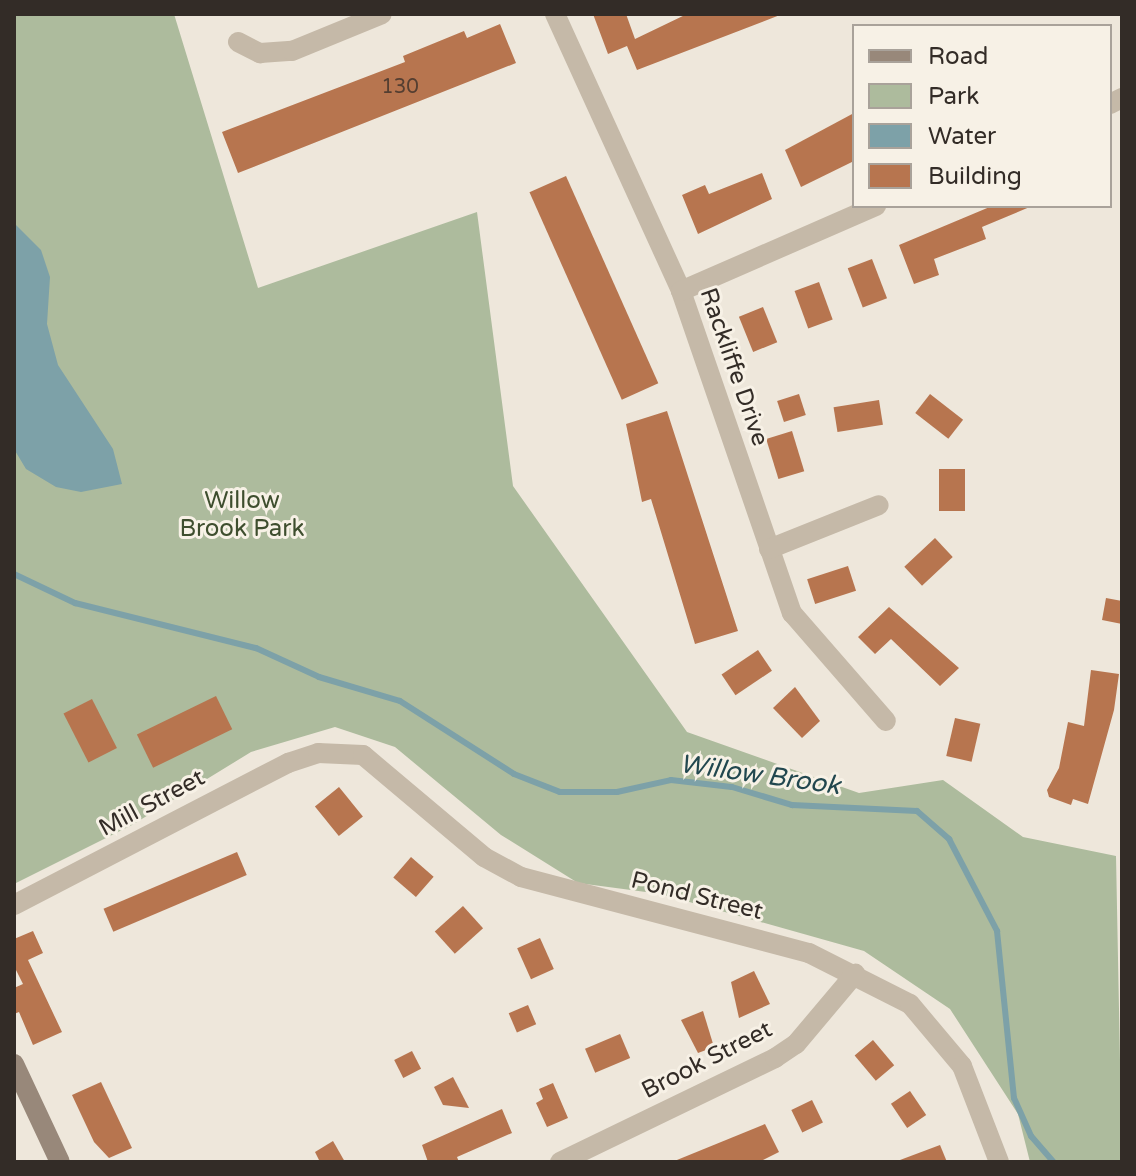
<!DOCTYPE html>
<html>
<head>
<meta charset="utf-8">
<style>
	body { margin:0 }
	#map { position:relative; width:1136px; height:1176px; overflow:hidden; background:#eee7db; font-family:"Varela Round",sans-serif }
	div>[style] { position:absolute }
	.green>* { inset:0; background:#adbb9d }
	.water>* { inset:0; background:#7da1a8 }
	.stream>* { height:6px; margin:-3px; padding:0 3px; transform-origin:3px; border-radius:3px; background:#7da1a8 }
	.building>* { inset:0; background:#b7754f; transform-origin:0 0 }
	.street>* { height:20px; margin:-10px; padding:0 10px; transform-origin:10px; border-radius:10px; background:#c5b9a8 }
	.secondary>* { height:20px; margin:-10px; padding:0 10px; transform-origin:10px; border-radius:10px; background:#98887a }
	span { translate:-50% -50%; white-space:nowrap; text-align:center; line-height:1.15; -webkit-text-stroke:6px #f7f1e6; paint-order:stroke }
	.number-label { font-size:20px; color:#543e31 }
	.number-label span { -webkit-text-stroke-width:0 }
	.street-label { font-size:24px; color:#332c27 }
	.park-label { font-size:24px; color:#3e4e2e }
	.water-label { font-size:26px; color:#22474f; font-style:italic }
	.frame { position:absolute; inset:0; border:16px solid #332c27; pointer-events:none }
	.legend { position:absolute; left:852px; top:24px; width:260px; height:184px; box-sizing:border-box; background:#f7f1e6; border:2px solid #a9a29a; margin:0; padding:10px 14px; list-style:none; font-size:24px; color:#332c27 }
	.legend li { display:flex; align-items:center; gap:16px; height:40px }
	.legend b { width:40px; border:2px solid #a9a29a }
</style>
</head>
<body>
<div id="map">
	<div class="green">
		<div style="clip-path:polygon(14px 14px,174px 14px,258px 288px,477px 212px,513px 486px,687px 732px,859px 793px,943px 780px,1023px 837px,1116px 856px,1122px 1162px,1030px 1162px,1018px 1114px,950px 1009px,864px 951px,661px 894px,578px 883px,501px 835px,395px 747px,335px 727px,251px 752px,132px 825px,14px 884px)"></div>
	</div>
	<div class="water">
		<div style="clip-path:polygon(14px 223px,41px 250px,50px 277px,47px 324px,58px 365px,113px 449px,122px 484px,81px 492px,56px 487px,26px 469px,14px 449px)"></div>
	</div>
	<div class="stream">
		<div style="left:14px;top:574px;width:68px;rotate:25.4deg"></div>
		<div style="left:75px;top:603px;width:187px;rotate:14deg"></div>
		<div style="left:256px;top:648px;width:69px;rotate:24.7deg"></div>
		<div style="left:319px;top:677px;width:84px;rotate:16.5deg"></div>
		<div style="left:400px;top:701px;width:135px;rotate:32.6deg"></div>
		<div style="left:514px;top:774px;width:49px;rotate:21.4deg"></div>
		<div style="left:560px;top:792px;width:57px"></div>
		<div style="left:617px;top:792px;width:55px;rotate:-12.5deg"></div>
		<div style="left:671px;top:780px;width:61px;rotate:6.5deg"></div>
		<div style="left:732px;top:787px;width:63px;rotate:16.7deg"></div>
		<div style="left:792px;top:805px;width:125px;rotate:2.7deg"></div>
		<div style="left:917px;top:811px;width:43px;rotate:41.2deg"></div>
		<div style="left:949px;top:839px;width:104px;rotate:62.4deg"></div>
		<div style="left:997px;top:931px;width:168px;rotate:84.2deg"></div>
		<div style="left:1014px;top:1098px;width:42px;rotate:65.9deg"></div>
		<div style="left:1031px;top:1136px;width:35px;rotate:49deg"></div>
	</div>
	<div class="building">
		<div style="clip-path:polygon(593px 14px,626px 14px,635px 39px,687px 14px,780px 15px,637px 70px,627px 46px,608px 54px)"></div>
		<div style="clip-path:polygon(500px 24px,516px 63px,238px 173px,222px 132px,405px 62px,403px 56px,464px 31px,467px 38px)"></div>
		<div style="clip-path:polygon(854px 113px,854px 161px,801px 187px,785px 150px)"></div>
		<div style="clip-path:polygon(762px 173px,772px 199px,698px 234px,682px 195px,705px 185px,709px 194px)"></div>
		<div style="left:566px;top:176px;width:227px;height:40px;rotate:66deg"></div>
		<div style="clip-path:polygon(992px 206px,1032px 206px,982px 227px,986px 239px,934px 259px,939px 275px,914px 284px,899px 245px)"></div>
		<div style="left:872px;top:259px;width:42px;height:26px;rotate:69deg"></div>
		<div style="left:819px;top:282px;width:40px;height:26px;rotate:70deg"></div>
		<div style="left:763px;top:307px;width:38px;height:26px;rotate:68deg"></div>
		<div style="left:799px;top:394px;width:22px;height:23px;rotate:72deg"></div>
		<div style="left:930px;top:394px;width:42px;height:24px;rotate:38deg"></div>
		<div style="left:879px;top:400px;width:25px;height:46px;rotate:81deg"></div>
		<div style="clip-path:polygon(667px 411px,738px 631px,695px 644px,651px 499px,642px 502px,626px 424px)"></div>
		<div style="left:792px;top:431px;width:42px;height:27px;rotate:73deg"></div>
		<div style="left:939px;top:469px;width:26px;height:42px"></div>
		<div style="left:935px;top:538px;width:26px;height:42px;rotate:47deg"></div>
		<div style="left:848px;top:566px;width:26px;height:43px;rotate:72deg"></div>
		<div style="clip-path:polygon(1106px 598px,1122px 601px,1122px 624px,1102px 620px)"></div>
		<div style="clip-path:polygon(889px 607px,959px 668px,940px 686px,891px 639px,875px 654px,858px 637px)"></div>
		<div style="left:758px;top:650px;width:25px;height:44px;rotate:56deg"></div>
		<div style="clip-path:polygon(1091px 670px,1119px 674px,1114px 710px,1088px 804px,1073px 799px,1071px 805px,1049px 797px,1047px 790px,1059px 768px,1068px 722px,1084px 726px)"></div>
		<div style="clip-path:polygon(795px 687px,820px 721px,802px 738px,773px 708px)"></div>
		<div style="left:216px;top:696px;width:37px;height:88px;rotate:64deg"></div>
		<div style="left:92px;top:699px;width:55px;height:32px;rotate:63deg"></div>
		<div style="left:955px;top:718px;width:26px;height:39px;rotate:13deg"></div>
		<div style="left:339px;top:787px;width:38px;height:31px;rotate:51deg"></div>
		<div style="left:237px;top:852px;width:25px;height:145px;rotate:67deg"></div>
		<div style="left:411px;top:857px;width:30px;height:27px;rotate:41deg"></div>
		<div style="left:463px;top:906px;width:30px;height:38px;rotate:48deg"></div>
		<div style="clip-path:polygon(33px 931px,43px 953px,28px 960px,62px 1032px,33px 1045px,19px 1012px,14px 1014px,14px 988px,23px 984px,14px 966px,14px 939px)"></div>
		<div style="left:540px;top:938px;width:34px;height:25px;rotate:66deg"></div>
		<div style="clip-path:polygon(754px 971px,770px 1004px,739px 1018px,731px 982px)"></div>
		<div style="left:528px;top:1005px;width:21px;height:21px;rotate:67deg"></div>
		<div style="clip-path:polygon(703px 1011px,714px 1047px,698px 1053px,681px 1020px)"></div>
		<div style="left:620px;top:1034px;width:26px;height:38px;rotate:67deg"></div>
		<div style="left:873px;top:1040px;width:33px;height:24px;rotate:50deg"></div>
		<div style="left:412px;top:1051px;width:20px;height:20px;rotate:63deg"></div>
		<div style="clip-path:polygon(453px 1077px,469px 1108px,443px 1105px,434px 1087px)"></div>
		<div style="clip-path:polygon(101px 1082px,132px 1148px,109px 1158px,94px 1142px,72px 1095px)"></div>
		<div style="clip-path:polygon(553px 1083px,568px 1118px,547px 1127px,536px 1103px,543px 1099px,539px 1089px)"></div>
		<div style="left:910px;top:1091px;width:29px;height:23px;rotate:56deg"></div>
		<div style="left:812px;top:1100px;width:25px;height:23px;rotate:64deg"></div>
		<div style="clip-path:polygon(502px 1109px,512px 1133px,457px 1157px,459px 1162px,428px 1162px,422px 1145px)"></div>
		<div style="clip-path:polygon(765px 1124px,779px 1152px,759px 1162px,672px 1162px)"></div>
		<div style="clip-path:polygon(333px 1141px,345px 1162px,320px 1162px,315px 1152px)"></div>
		<div style="clip-path:polygon(940px 1145px,947px 1162px,900px 1162px,900px 1160px)"></div>
	</div>
	<div class="street">
		<div style="left:555px;top:14px;width:304px;rotate:65.5deg"></div>
		<div style="left:681px;top:291px;width:341px;rotate:71deg"></div>
		<div style="left:792px;top:613px;width:143px;rotate:49deg"></div>
		<div style="left:238px;top:42px;width:25px;rotate:27deg"></div>
		<div style="left:260px;top:53px;width:32px;rotate:-4deg"></div>
		<div style="left:292px;top:51px;width:97px;rotate:-22.3deg"></div>
		<div style="left:1110px;top:104px;width:13px;rotate:-27deg"></div>
		<div style="left:681px;top:291px;width:213px;rotate:-23.6deg"></div>
		<div style="left:769px;top:549px;width:118px;rotate:-21.8deg"></div>
		<div style="left:14px;top:905px;width:309px;rotate:-27.4deg"></div>
		<div style="left:288px;top:763px;width:32px;rotate:-18deg"></div>
		<div style="left:318px;top:753px;width:45px;rotate:2.5deg"></div>
		<div style="left:363px;top:755px;width:158px;rotate:40.1deg"></div>
		<div style="left:484px;top:857px;width:42px;rotate:28.4deg"></div>
		<div style="left:521px;top:877px;width:298px;rotate:14.8deg"></div>
		<div style="left:809px;top:953px;width:113px;rotate:26.8deg"></div>
		<div style="left:910px;top:1004px;width:81px;rotate:50deg"></div>
		<div style="left:962px;top:1066px;width:103px;rotate:68.9deg"></div>
		<div style="left:560px;top:1162px;width:239px;rotate:-25.8deg"></div>
		<div style="left:775px;top:1058px;width:25px;rotate:-34deg"></div>
		<div style="left:796px;top:1044px;width:92px;rotate:-49.9deg"></div>
	</div>
	<div class="secondary">
		<div style="left:14px;top:1064px;width:108px;rotate:64.9deg"></div>
	</div>
	<div class="number-label">
		<span style="left:400px;top:87px">130</span>
	</div>
	<div class="street-label">
		<span style="left:734px;top:367px;rotate:71deg">Rackliffe Drive</span>
		<span style="left:152px;top:803px;rotate:-28deg">Mill Street</span>
		<span style="left:697px;top:896px;rotate:14deg">Pond Street</span>
		<span style="left:707px;top:1060px;rotate:-27deg">Brook Street</span>
	</div>
	<div class="park-label">
		<span style="left:242px;top:515px">Willow<br>Brook Park</span>
	</div>
	<div class="water-label">
		<span style="left:760px;top:775px;rotate:8deg">Willow Brook</span>
	</div>
	<div class="frame"></div>
	<ul class="legend">
	<li><b style="height:10px;background:#98887a"></b>Road</li>
	<li><b style="height:22px;background:#adbb9d"></b>Park</li>
	<li><b style="height:22px;background:#7da1a8"></b>Water</li>
	<li><b style="height:22px;background:#b7754f"></b>Building</li>
	</ul>
</div>
</body>
</html>
